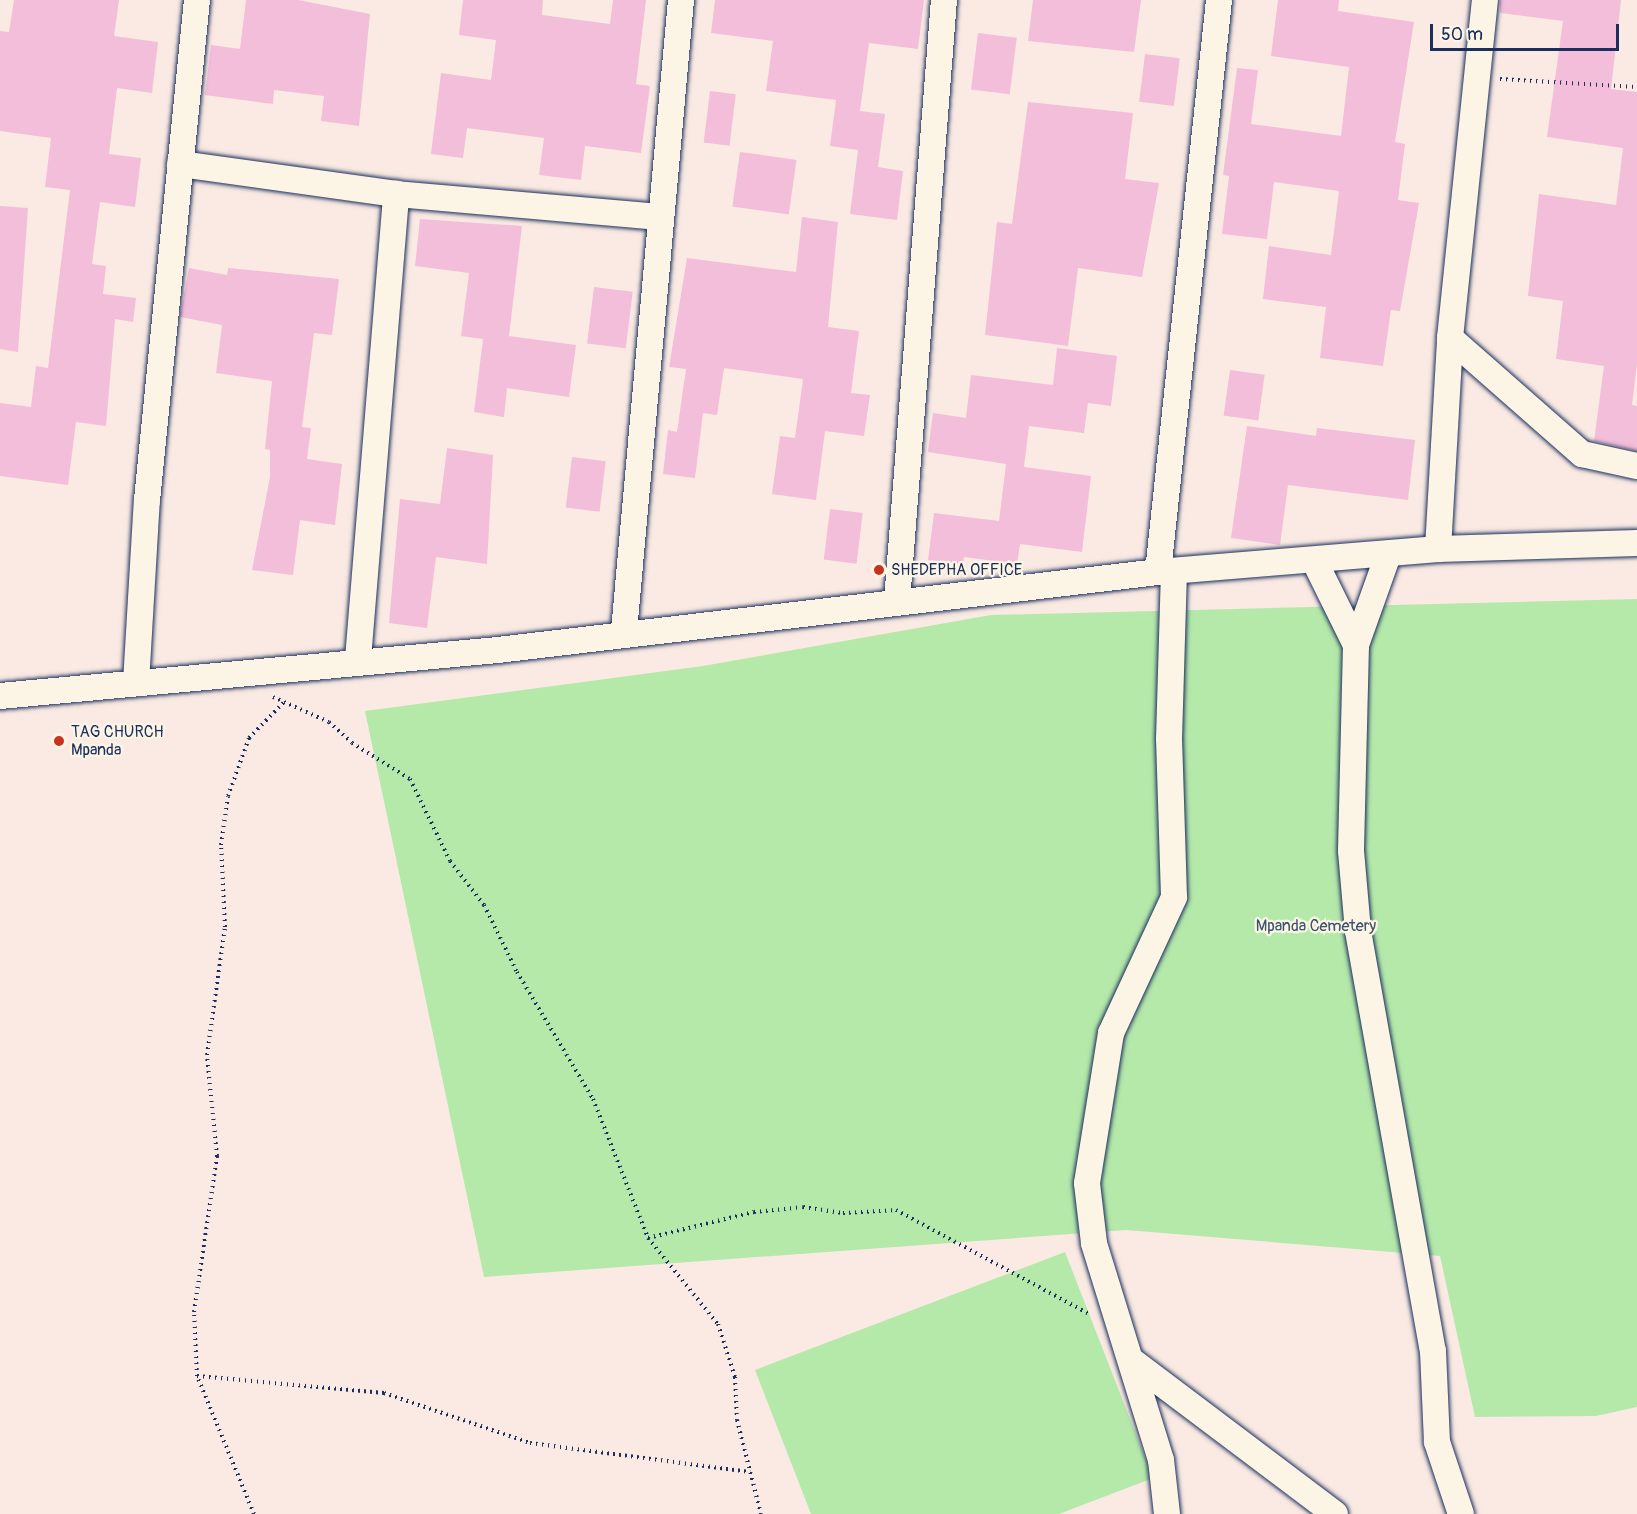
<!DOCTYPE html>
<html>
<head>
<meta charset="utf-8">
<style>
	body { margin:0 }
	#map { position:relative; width:1637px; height:1514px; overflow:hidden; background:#faeae3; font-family:Pangolin,sans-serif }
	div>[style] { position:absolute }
	.green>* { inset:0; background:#b5e9aa }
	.building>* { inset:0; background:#f3bed9; transform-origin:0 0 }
	.path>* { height:4px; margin-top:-2px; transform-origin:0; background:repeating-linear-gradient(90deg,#1b2f5e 0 1.5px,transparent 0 6px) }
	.roads { filter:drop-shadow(0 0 2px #1b2f5e) drop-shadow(0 0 2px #1b2f5e) }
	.minor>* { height:26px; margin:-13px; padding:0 13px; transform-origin:13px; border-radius:13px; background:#fcf5e5 }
	.dots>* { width:16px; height:16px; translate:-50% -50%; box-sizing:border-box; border:3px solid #fcf5e5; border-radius:50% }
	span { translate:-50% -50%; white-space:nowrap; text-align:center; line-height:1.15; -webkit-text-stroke:4.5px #fcf5e5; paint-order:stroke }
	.poi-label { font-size:16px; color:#1b2f5e }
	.left { translate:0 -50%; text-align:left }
	.park-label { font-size:16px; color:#3a546d }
	.scale { position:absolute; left:1430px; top:24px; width:189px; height:27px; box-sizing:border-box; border:3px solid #1b2f5e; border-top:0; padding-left:8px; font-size:18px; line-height:21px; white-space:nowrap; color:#1b2f5e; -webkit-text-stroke:4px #fcf5e5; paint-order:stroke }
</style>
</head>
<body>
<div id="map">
	<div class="green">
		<div style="clip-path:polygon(1637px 599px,1637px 1407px,1596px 1416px,1475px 1417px,1440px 1256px,1126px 1230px,484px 1277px,365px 711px,703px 666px,991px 615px)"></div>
		<div style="clip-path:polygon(1065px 1252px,1153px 1478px,1059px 1514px,811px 1514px,755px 1370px)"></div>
	</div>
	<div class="building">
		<div style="clip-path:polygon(14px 0,119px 0,114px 36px,158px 42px,152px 93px,117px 88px,109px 154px,141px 158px,135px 207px,100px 202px,92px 264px,106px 266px,103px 294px,136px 298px,133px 322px,115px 319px,106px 426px,76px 422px,68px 485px,0 476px,0 403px,31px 407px,36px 366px,48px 368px,70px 190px,45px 187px,51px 138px,0 131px,0 31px,9px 32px)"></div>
		<div style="clip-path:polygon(246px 0,298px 0,370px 14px,359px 126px,321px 121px,324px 96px,274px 90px,273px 104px,205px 95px,211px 45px,240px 49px)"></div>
		<div style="clip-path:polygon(463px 0,543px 0,542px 15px,610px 24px,613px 0,646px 0,636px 84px,650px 86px,641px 153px,585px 146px,581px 180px,539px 175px,544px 138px,467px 128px,463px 158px,431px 154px,441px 73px,491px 80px,496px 40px,459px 35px)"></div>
		<div style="clip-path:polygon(715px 0,924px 0,918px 49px,869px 43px,860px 111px,885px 114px,878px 167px,903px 171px,897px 220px,850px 214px,858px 150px,830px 146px,836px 100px,766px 91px,773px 41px,711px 33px)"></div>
		<div style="clip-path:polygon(1033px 0,1141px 0,1134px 52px,1028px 41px)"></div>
		<div style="clip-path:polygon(1278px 0,1339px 0,1338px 11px,1414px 22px,1395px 142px,1405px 144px,1398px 200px,1419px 203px,1400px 311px,1391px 310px,1383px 366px,1320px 358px,1326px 307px,1263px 299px,1269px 246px,1331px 255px,1339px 191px,1274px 182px,1267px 239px,1222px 234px,1229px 176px,1223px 175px,1237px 68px,1258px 70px,1251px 124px,1341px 136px,1349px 67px,1271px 56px)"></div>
		<div style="clip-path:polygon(1500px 0,1621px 0,1611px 89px,1637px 92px,1637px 364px,1632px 405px,1637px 406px,1637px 451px,1594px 441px,1604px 366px,1556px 359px,1563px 301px,1528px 296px,1539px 194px,1616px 205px,1623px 148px,1547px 137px,1563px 21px,1500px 13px)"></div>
		<div style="left:978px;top:33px;width:39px;height:57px;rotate:7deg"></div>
		<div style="left:1145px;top:54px;width:35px;height:48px;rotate:7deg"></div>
		<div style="left:710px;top:91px;width:26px;height:52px;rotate:7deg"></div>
		<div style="clip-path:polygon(1028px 102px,1133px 113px,1125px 179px,1159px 183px,1142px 277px,1078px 268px,1068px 346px,985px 335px,997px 222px,1012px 224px)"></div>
		<div style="left:740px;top:152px;width:57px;height:55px;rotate:8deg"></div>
		<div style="clip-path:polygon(0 206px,28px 208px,18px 352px,0 349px)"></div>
		<div style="clip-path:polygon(802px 217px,838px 222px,828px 327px,859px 331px,851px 393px,870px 395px,864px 436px,825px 431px,816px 500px,772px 494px,780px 436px,795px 438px,803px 379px,724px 368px,717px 415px,703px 413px,695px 478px,663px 474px,668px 430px,677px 432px,686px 369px,669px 367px,687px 258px,796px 272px)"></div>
		<div style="clip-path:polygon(420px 219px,522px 226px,509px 336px,576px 345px,569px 397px,507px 388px,504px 417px,474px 412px,483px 339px,461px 336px,469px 273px,415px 266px)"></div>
		<div style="clip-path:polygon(189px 268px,227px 275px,228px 268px,339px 279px,332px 335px,314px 333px,302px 427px,311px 428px,307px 459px,342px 464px,335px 525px,300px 520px,293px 575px,252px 570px,270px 477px,270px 450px,265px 449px,272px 381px,216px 373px,222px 325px,180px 317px)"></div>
		<div style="left:594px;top:287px;width:39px;height:57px;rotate:7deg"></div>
		<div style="clip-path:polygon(1057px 348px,1117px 356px,1111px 406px,1088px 403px,1084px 433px,1029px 426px,1024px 467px,1091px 476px,1082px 552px,1020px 544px,1017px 564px,964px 557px,963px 565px,928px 560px,934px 513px,999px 521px,1006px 464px,928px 452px,933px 413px,966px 418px,971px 375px,1053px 385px)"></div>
		<div style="left:1230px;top:370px;width:35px;height:46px;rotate:8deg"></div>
		<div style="clip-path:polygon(1247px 426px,1316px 436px,1317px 428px,1415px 440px,1408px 500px,1288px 485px,1280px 545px,1231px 538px)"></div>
		<div style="clip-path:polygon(447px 448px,493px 455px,487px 564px,436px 557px,427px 628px,389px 623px,400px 499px,440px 504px)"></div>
		<div style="left:572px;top:457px;width:34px;height:51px;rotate:7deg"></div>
		<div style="left:830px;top:509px;width:33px;height:51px;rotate:7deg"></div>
	</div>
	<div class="path">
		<div style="left:1500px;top:79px;width:137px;rotate:3.3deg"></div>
		<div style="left:273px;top:697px;width:61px;rotate:24.1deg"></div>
		<div style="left:329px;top:722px;width:31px;rotate:42deg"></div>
		<div style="left:352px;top:743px;width:68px;rotate:31.8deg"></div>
		<div style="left:410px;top:779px;width:91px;rotate:64deg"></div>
		<div style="left:450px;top:861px;width:56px;rotate:52.3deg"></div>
		<div style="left:484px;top:905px;width:75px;rotate:63.8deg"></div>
		<div style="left:517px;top:972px;width:148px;rotate:59.1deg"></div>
		<div style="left:593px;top:1099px;width:149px;rotate:68.4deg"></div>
		<div style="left:648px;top:1238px;width:111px;rotate:50.9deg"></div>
		<div style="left:718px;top:1324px;width:56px;rotate:72.2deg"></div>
		<div style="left:735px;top:1377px;width:43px;rotate:87.3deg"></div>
		<div style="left:737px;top:1420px;width:97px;rotate:75.7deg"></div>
		<div style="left:648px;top:1238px;width:109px;rotate:-13.8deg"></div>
		<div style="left:754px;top:1212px;width:49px;rotate:-5.8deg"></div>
		<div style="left:803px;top:1207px;width:40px;rotate:8.5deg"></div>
		<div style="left:843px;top:1213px;width:53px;rotate:-3.2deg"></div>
		<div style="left:896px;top:1210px;width:221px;rotate:28.3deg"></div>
		<div style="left:197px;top:1376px;width:188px;rotate:5.2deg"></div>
		<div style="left:384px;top:1393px;width:154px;rotate:18.9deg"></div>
		<div style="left:530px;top:1443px;width:222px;rotate:7.5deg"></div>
		<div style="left:254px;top:1514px;width:149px;rotate:-112.4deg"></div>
		<div style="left:197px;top:1376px;width:64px;rotate:-92.7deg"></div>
		<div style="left:194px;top:1312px;width:158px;rotate:-81.6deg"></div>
		<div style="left:217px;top:1156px;width:101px;rotate:-95.7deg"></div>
		<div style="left:207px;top:1055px;width:129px;rotate:-82deg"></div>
		<div style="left:225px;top:927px;width:82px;rotate:-92.8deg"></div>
		<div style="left:221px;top:845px;width:49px;rotate:-81.9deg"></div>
		<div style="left:228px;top:796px;width:62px;rotate:-70.1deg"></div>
		<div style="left:249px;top:738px;width:50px;rotate:-45.8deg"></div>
	</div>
	<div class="roads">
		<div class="minor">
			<div style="left:180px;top:164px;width:218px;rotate:7.9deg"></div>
			<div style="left:396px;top:194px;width:266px;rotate:5deg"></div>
			<div style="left:1450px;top:338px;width:176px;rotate:41.3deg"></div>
			<div style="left:1582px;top:454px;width:56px;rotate:12.3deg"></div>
			<div style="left:1438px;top:549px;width:211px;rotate:-86.7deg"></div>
			<div style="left:1450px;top:338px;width:340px;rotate:-84.1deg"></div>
			<div style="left:1388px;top:555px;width:96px;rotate:109.6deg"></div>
			<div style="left:1356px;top:645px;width:206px;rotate:91.4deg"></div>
			<div style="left:1351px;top:851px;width:80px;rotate:85deg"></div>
			<div style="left:1358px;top:931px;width:427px;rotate:79.9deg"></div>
			<div style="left:1433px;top:1351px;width:91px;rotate:87.5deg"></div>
			<div style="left:1437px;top:1442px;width:76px;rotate:71.6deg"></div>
			<div style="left:1314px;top:560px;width:95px;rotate:63.7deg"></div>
			<div style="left:1158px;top:572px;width:575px;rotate:-83.91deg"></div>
			<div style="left:897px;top:601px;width:603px;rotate:-85.53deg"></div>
			<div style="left:624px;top:631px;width:634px;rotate:-84.84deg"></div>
			<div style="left:358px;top:659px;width:467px;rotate:-85.3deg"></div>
			<div style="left:136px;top:683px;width:183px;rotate:-86.6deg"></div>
			<div style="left:147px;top:500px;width:502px;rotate:-84.29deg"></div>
			<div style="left:0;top:696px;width:500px;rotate:-5.28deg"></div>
			<div style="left:498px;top:650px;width:665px;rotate:-6.74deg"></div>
			<div style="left:1158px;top:572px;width:281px;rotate:-4.7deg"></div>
			<div style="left:1438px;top:549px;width:199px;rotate:-1.7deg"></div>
			<div style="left:1132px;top:1361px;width:254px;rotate:37deg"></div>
			<div style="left:1167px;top:1514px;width:54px;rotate:-96.3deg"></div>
			<div style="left:1161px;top:1460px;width:227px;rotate:-107.2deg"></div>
			<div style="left:1094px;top:1243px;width:60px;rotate:-96.7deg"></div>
			<div style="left:1087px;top:1183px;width:152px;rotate:-80.9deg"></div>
			<div style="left:1111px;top:1033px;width:150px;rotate:-65.1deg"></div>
			<div style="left:1174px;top:897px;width:158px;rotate:-91.8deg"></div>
			<div style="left:1169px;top:739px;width:168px;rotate:-88.3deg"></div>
		</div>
	</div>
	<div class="dots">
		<div style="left:879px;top:570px;background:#c8321e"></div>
		<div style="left:59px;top:741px;background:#c8321e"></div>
	</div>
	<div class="poi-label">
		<span class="left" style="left:891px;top:570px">SHEDEPHA OFFICE</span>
		<span class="left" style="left:71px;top:741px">TAG CHURCH<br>Mpanda</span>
	</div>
	<div class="park-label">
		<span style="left:1316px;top:926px">Mpanda Cemetery</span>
	</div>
	<div class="scale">50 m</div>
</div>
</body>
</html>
